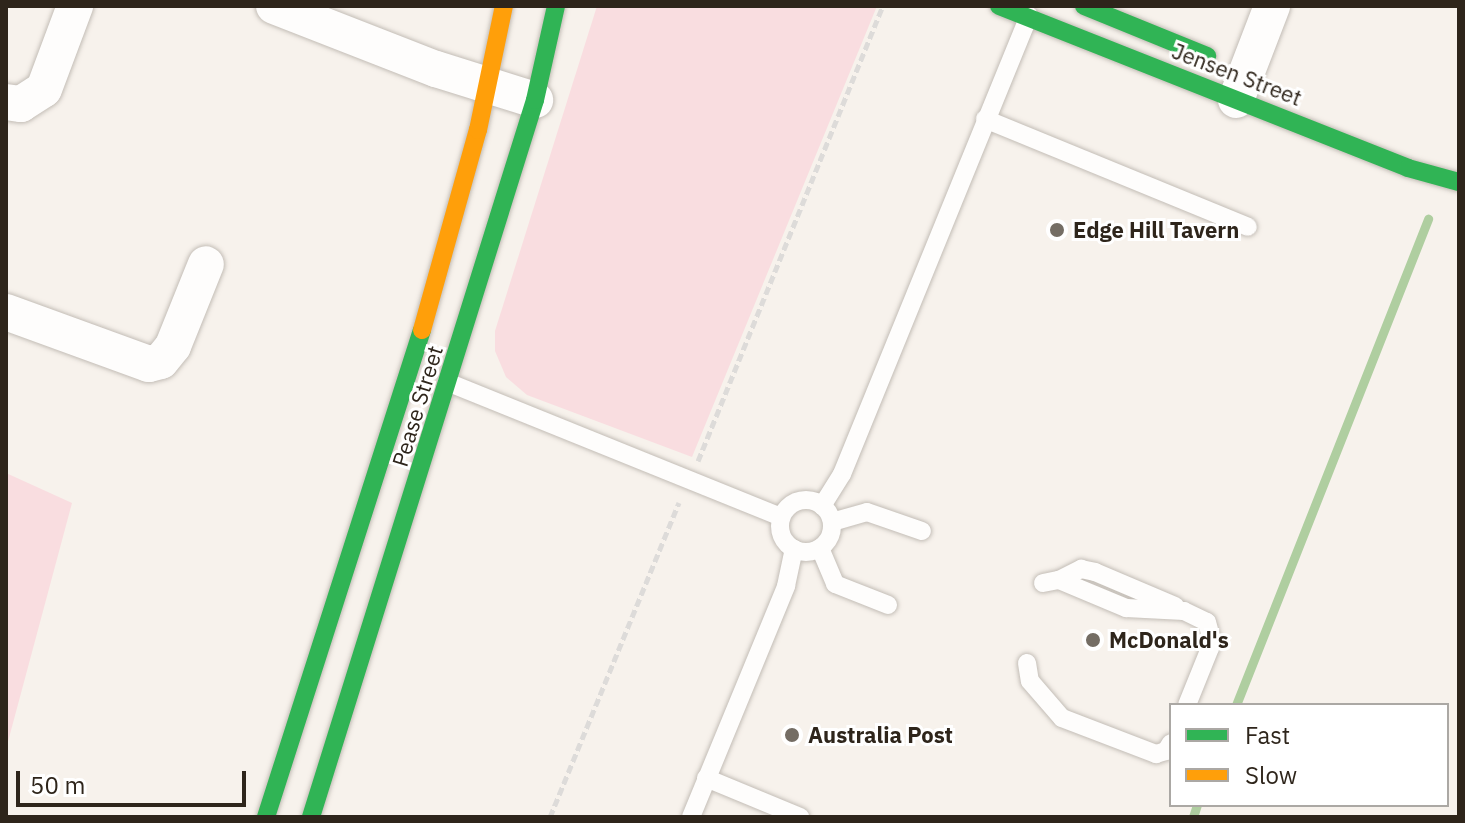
<!DOCTYPE html>
<html>
<head>
<meta charset="utf-8">
<style>
	body { margin:0 }
	#map { position:relative; width:1465px; height:823px; overflow:hidden; background:#f7f2ec; font-family:"IBM Plex Sans",sans-serif }
	div>[style] { position:absolute }
	.green>* { inset:0; background:#f9dde0 }
	.stream>* { height:9px; margin:-4.5px; padding:0 4.5px; transform-origin:4.5px; border-radius:4.5px; background:#afcea0 }
	.path>* { height:5px; margin-top:-2.5px; transform-origin:0; background:repeating-linear-gradient(90deg,#dddbd9 0 8px,transparent 0 12px) }
	.roads { filter:drop-shadow(0 0 2px #c3bdb6) drop-shadow(0 0 2px #c3bdb6) }
	.lane>* { height:18px; margin:-9px; padding:0 9px; transform-origin:9px; border-radius:9px; background:#fefdfc }
	.lane>.ring { margin:-9px; padding:0; box-sizing:content-box; background:none; border:18px solid #fefdfc; border-radius:50% }
	.street>* { height:36px; margin:-18px; padding:0 18px; transform-origin:18px; border-radius:18px; background:#fefdfc }
	.fast>* { height:18px; margin:-9px; padding:0 9px; transform-origin:9px; border-radius:9px; background:#30b455 }
	.slow>* { height:18px; margin:-9px; padding:0 9px; transform-origin:9px; border-radius:9px; background:#ff9f0a }
	.dots>* { width:22px; height:22px; translate:-50% -50%; box-sizing:border-box; border:4px solid #fff; border-radius:50% }
	span { translate:-50% -50%; white-space:nowrap; text-align:center; line-height:1.15; -webkit-text-stroke:6px #fff; paint-order:stroke }
	.street-label { font-size:22px; color:#2e251b }
	.poi-label { font-size:22px; color:#2e251b; font-weight:700 }
	.left { translate:0 -50%; text-align:left }
	.frame { position:absolute; inset:0; border:8px solid #2e251b; pointer-events:none }
	.legend { position:absolute; left:1169px; top:703px; width:280px; height:104px; box-sizing:border-box; background:#fff; border:2px solid #aba8a4; margin:0; padding:10px 14px; list-style:none; font-size:24px; color:#2e251b }
	.legend li { display:flex; align-items:center; gap:16px; height:40px }
	.legend b { width:40px; border:2px solid #aba8a4 }
	.scale { position:absolute; left:16px; top:771px; width:230px; height:36px; box-sizing:border-box; border:4px solid #2e251b; border-top:0; padding-left:10px; font-size:24px; line-height:28px; white-space:nowrap; color:#2e251b; -webkit-text-stroke:6px #fff; paint-order:stroke }
</style>
</head>
<body>
<div id="map">
	<div class="green">
		<div style="clip-path:polygon(597px 6px,877px 6px,692px 457px,527px 395px,506px 377px,495px 351px,495px 331px)"></div>
		<div style="clip-path:polygon(6px 473px,72px 503px,6px 749px)"></div>
	</div>
	<div class="stream">
		<div style="left:1236px;top:705px;width:523px;rotate:-68.44deg"></div>
		<div style="left:1193px;top:817px;width:13px;rotate:-72deg"></div>
	</div>
	<div class="path">
		<div style="left:698px;top:461px;width:491px;rotate:-67.9deg"></div>
		<div style="left:550px;top:817px;width:340px;rotate:-67.7deg"></div>
	</div>
	<div class="roads">
		<div class="lane">
			<div style="left:985px;top:119px;width:284px;rotate:22.3deg"></div>
			<div style="left:447px;top:382px;width:360px;rotate:22deg"></div>
			<div class="ring" style="left:780px;top:500px;width:34px;height:34px"></div>
			<div style="left:822px;top:506px;width:38px;rotate:-58deg"></div>
			<div style="left:842px;top:474px;width:495px;rotate:-67.8deg"></div>
			<div style="left:832px;top:522px;width:36px;rotate:-16deg"></div>
			<div style="left:867px;top:512px;width:58px;rotate:19.1deg"></div>
			<div style="left:820px;top:548px;width:39px;rotate:67deg"></div>
			<div style="left:835px;top:584px;width:57px;rotate:21.6deg"></div>
			<div style="left:1059px;top:580px;width:25px;rotate:-27deg"></div>
			<div style="left:1081px;top:569px;width:14px;rotate:12deg"></div>
			<div style="left:1095px;top:572px;width:87px;rotate:23deg"></div>
			<div style="left:1043px;top:583px;width:16px;rotate:-11deg"></div>
			<div style="left:1059px;top:580px;width:73px;rotate:22.7deg"></div>
			<div style="left:1126px;top:608px;width:58px;rotate:3deg"></div>
			<div style="left:1184px;top:611px;width:25px;rotate:26deg"></div>
			<div style="left:1207px;top:622px;width:16px;rotate:75deg"></div>
			<div style="left:1211px;top:637px;width:11px;rotate:95deg"></div>
			<div style="left:1210px;top:648px;width:61px;rotate:112deg"></div>
			<div style="left:1027px;top:663px;width:18px;rotate:81deg"></div>
			<div style="left:1030px;top:681px;width:49px;rotate:49.1deg"></div>
			<div style="left:1062px;top:718px;width:101px;rotate:21deg"></div>
			<div style="left:1156px;top:754px;width:10px;rotate:-17deg"></div>
			<div style="left:1166px;top:751px;width:9px;rotate:-58deg"></div>
			<div style="left:706px;top:778px;width:102px;rotate:22.5deg"></div>
			<div style="left:691px;top:817px;width:250px;rotate:-67.6deg"></div>
			<div style="left:786px;top:586px;width:38px;rotate:-78deg"></div>
		</div>
		<div class="street">
			<div style="left:274px;top:6px;width:174px;rotate:21.3deg"></div>
			<div style="left:436px;top:69px;width:104px;rotate:17.4deg"></div>
			<div style="left:1236px;top:100px;width:101px;rotate:-69deg"></div>
			<div style="left:6px;top:102px;width:15px;rotate:8deg"></div>
			<div style="left:21px;top:104px;width:27px;rotate:-33deg"></div>
			<div style="left:44px;top:89px;width:89px;rotate:-69.5deg"></div>
			<div style="left:6px;top:312px;width:152px;rotate:20deg"></div>
			<div style="left:149px;top:364px;width:12px;rotate:-14deg"></div>
			<div style="left:161px;top:361px;width:19px;rotate:-51deg"></div>
			<div style="left:173px;top:346px;width:88px;rotate:-68.1deg"></div>
		</div>
		<div class="fast">
			<div style="left:999px;top:6px;width:440px;rotate:21.6deg"></div>
			<div style="left:1408px;top:168px;width:53px;rotate:15.4deg"></div>
			<div style="left:1084px;top:6px;width:133px;rotate:22.1deg"></div>
			<div style="left:266px;top:817px;width:511px;rotate:-72.24deg"></div>
			<div style="left:311px;top:817px;width:751px;rotate:-72.65deg"></div>
			<div style="left:535px;top:100px;width:96px;rotate:-77.4deg"></div>
		</div>
		<div class="slow">
			<div style="left:422px;top:330px;width:208px;rotate:-74.4deg"></div>
			<div style="left:478px;top:130px;width:127px;rotate:-78.2deg"></div>
		</div>
	</div>
	<div class="dots">
		<div style="left:1057px;top:230px;background:#746d64"></div>
		<div style="left:1093px;top:640px;background:#746d64"></div>
		<div style="left:792px;top:735px;background:#746d64"></div>
	</div>
	<div class="street-label">
		<span style="left:1237px;top:74px;rotate:21deg">Jensen Street</span>
		<span style="left:417px;top:406px;rotate:-73deg">Pease Street</span>
	</div>
	<div class="poi-label">
		<span class="left" style="left:1073px;top:230px">Edge Hill Tavern</span>
		<span class="left" style="left:1109px;top:640px">McDonald's</span>
		<span class="left" style="left:808px;top:735px">Australia Post</span>
	</div>
	<div class="frame"></div>
	<ul class="legend">
	<li><b style="height:10px;background:#30b455"></b>Fast</li>
	<li><b style="height:10px;background:#ff9f0a"></b>Slow</li>
	</ul>
	<div class="scale">50 m</div>
</div>
</body>
</html>
